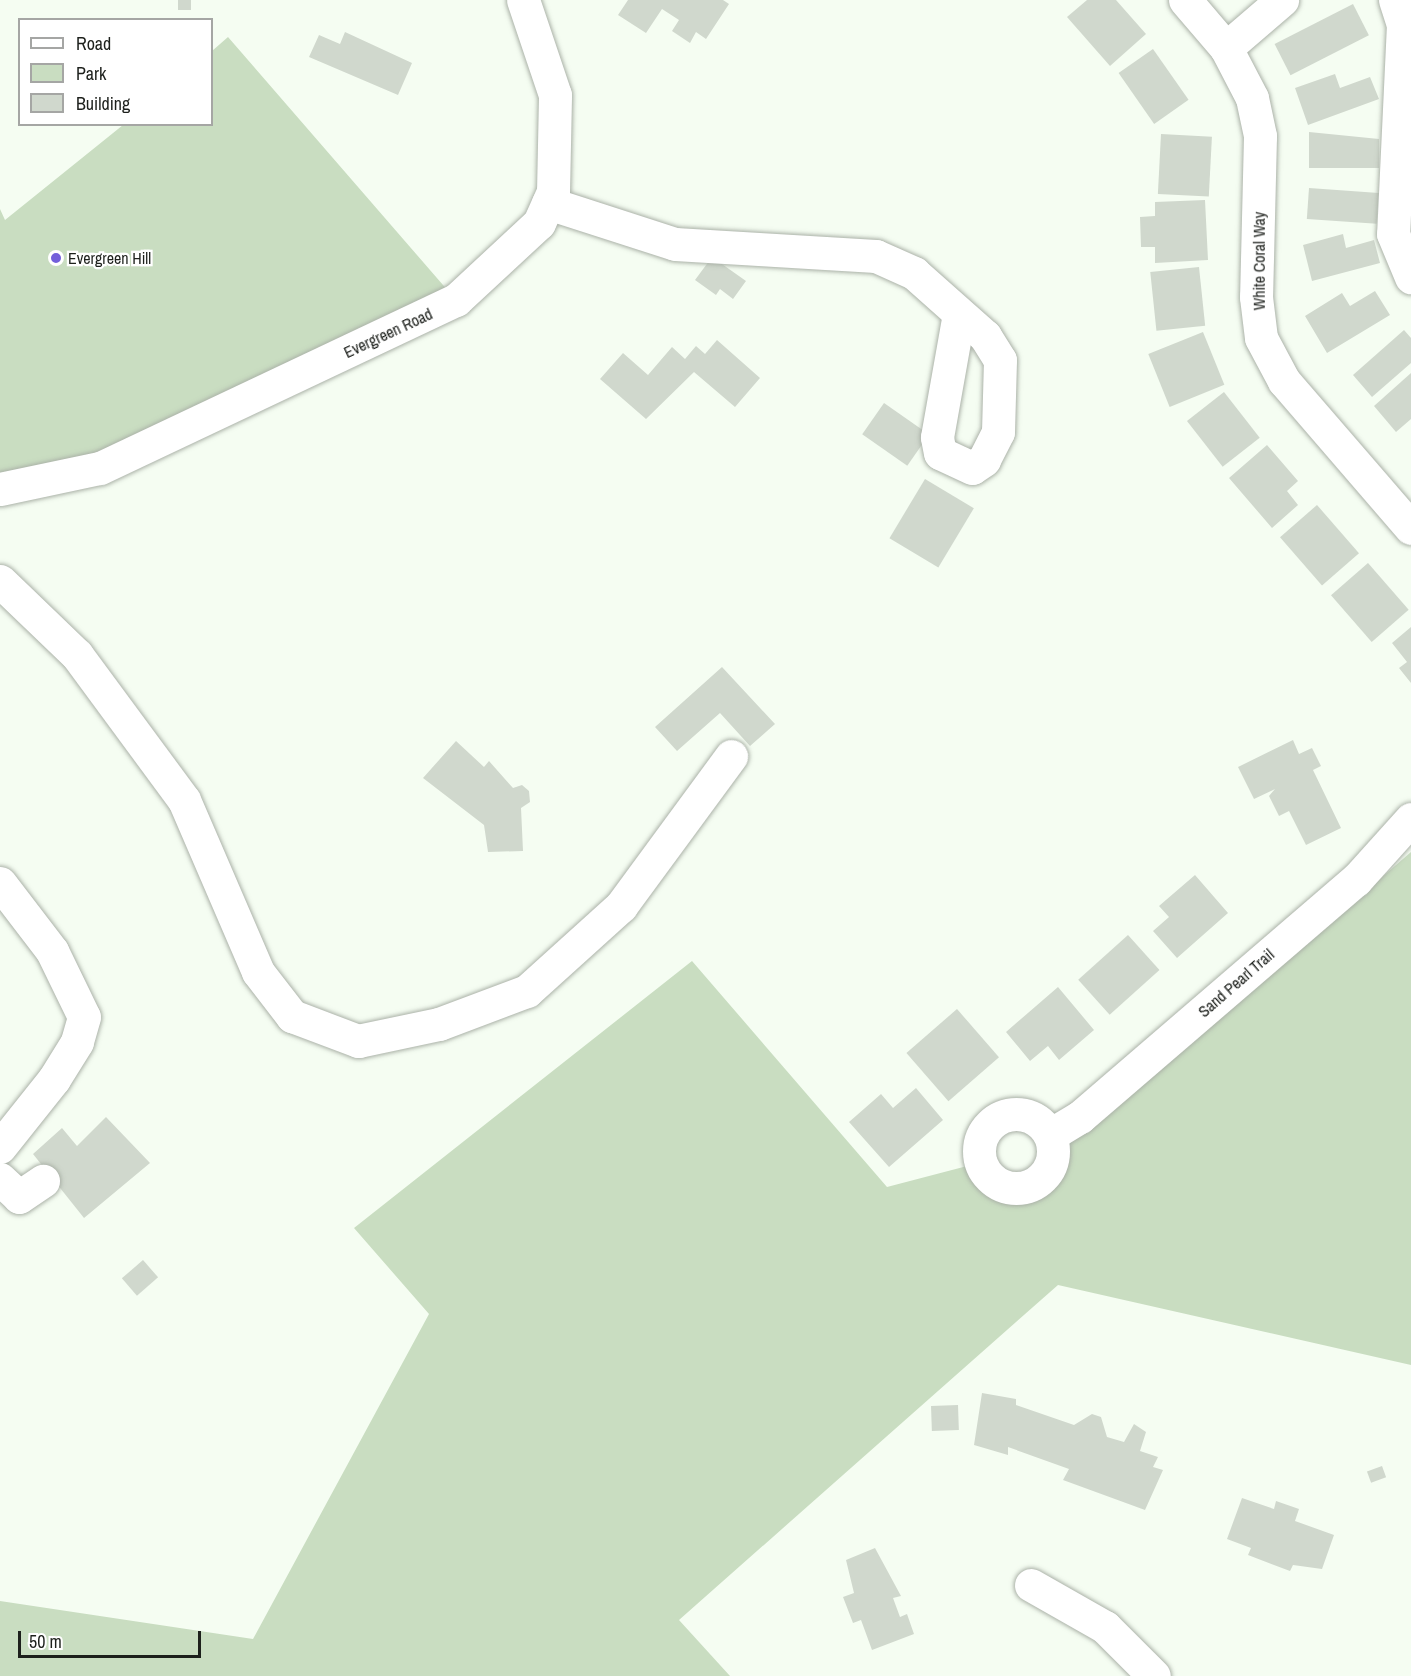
<!DOCTYPE html>
<html>
<head>
<meta charset="utf-8">
<style>
	body { margin:0 }
	#map { position:relative; width:1411px; height:1676px; overflow:hidden; background:#f5fdf2; font-family:"Archivo Narrow",sans-serif }
	div>[style] { position:absolute }
	.green>* { inset:0; background:#c9ddc1 }
	.building>* { inset:0; background:#d0d8cd; transform-origin:0 0 }
	.roads { filter:drop-shadow(0 0 2px #abb2a8) drop-shadow(0 0 2px #abb2a8) }
	.minor>* { height:33px; margin:-16.5px; padding:0 16.5px; transform-origin:16.5px; border-radius:16.5px; background:#fff }
	.minor>.ring { margin:-16.5px; padding:0; box-sizing:content-box; background:none; border:33px solid #fff; border-radius:50% }
	.dots>* { width:16px; height:16px; translate:-50% -50%; box-sizing:border-box; border:3px solid #fff; border-radius:50% }
	span { translate:-50% -50%; white-space:nowrap; text-align:center; line-height:1.15; -webkit-text-stroke:4.5px #fff; paint-order:stroke }
	.poi-label { font-size:16px; color:#1d201c }
	.left { translate:0 -50%; text-align:left }
	.street-label { font-size:16px; color:#1d201c }
	.legend { position:absolute; left:18px; top:18px; width:195px; height:108px; box-sizing:border-box; background:#fff; border:2px solid #a5a6a4; margin:0; padding:8px 10px; list-style:none; font-size:18px; color:#1d201c }
	.legend li { display:flex; align-items:center; gap:12px; height:30px }
	.legend b { width:30px; border:2px solid #a5a6a4 }
	.scale { position:absolute; left:18px; top:1631px; width:183px; height:27px; box-sizing:border-box; border:3px solid #1d201c; border-top:0; padding-left:8px; font-size:18px; line-height:21px; white-space:nowrap; color:#1d201c; -webkit-text-stroke:4px #fff; paint-order:stroke }
</style>
</head>
<body>
<div id="map">
	<div class="green">
		<div style="clip-path:polygon(228px 37px,456px 300px,100px 468px,0 489px,0 209px,5px 220px,123px 125px,212px 124px,212px 51px)"></div>
		<div style="clip-path:polygon(1411px 852px,1411px 1365px,1058px 1285px,679px 1620px,730px 1676px,0 1676px,0 1601px,253px 1639px,429px 1314px,354px 1228px,692px 961px,887px 1187px,971px 1165px,990px 1191px,1017px 1201px,1045px 1192px,1060px 1173px,1064px 1146px,1139px 1088px)"></div>
	</div>
	<div class="building">
		<div style="left:178px;top:0;width:13px;height:10px"></div>
		<div style="clip-path:polygon(628px 0,723px 0,729px 4px,706px 39px,696px 32px,690px 43px,672px 31px,679px 20px,662px 9px,646px 33px,618px 15px)"></div>
		<div style="clip-path:polygon(1087px 0,1116px 0,1146px 34px,1110px 66px,1067px 17px)"></div>
		<div style="left:1353px;top:4px;width:35px;height:88px;rotate:63deg"></div>
		<div style="clip-path:polygon(345px 32px,412px 63px,398px 95px,309px 57px,319px 35px,340px 44px)"></div>
		<div style="left:1153px;top:49px;width:62px;height:42px;rotate:55deg"></div>
		<div style="clip-path:polygon(1335px 74px,1340px 88px,1370px 77px,1379px 99px,1308px 125px,1295px 88px)"></div>
		<div style="clip-path:polygon(1309px 132px,1379px 139px,1379px 168px,1309px 168px)"></div>
		<div style="left:1161px;top:134px;width:51px;height:60px;rotate:3deg"></div>
		<div style="left:1309px;top:188px;width:70px;height:31px;rotate:4deg"></div>
		<div style="clip-path:polygon(1205px 200px,1208px 260px,1155px 263px,1155px 247px,1141px 247px,1140px 217px,1155px 216px,1155px 202px)"></div>
		<div style="clip-path:polygon(1343px 234px,1346px 248px,1374px 240px,1380px 263px,1312px 281px,1303px 245px)"></div>
		<div style="clip-path:polygon(712px 257px,746px 281px,733px 299px,720px 289px,716px 295px,695px 280px)"></div>
		<div style="left:1199px;top:267px;width:59px;height:49px;rotate:84deg"></div>
		<div style="clip-path:polygon(1375px 291px,1390px 315px,1327px 353px,1305px 316px,1342px 293px,1350px 306px)"></div>
		<div style="clip-path:polygon(1404px 330px,1411px 338px,1411px 363px,1372px 397px,1353px 375px)"></div>
		<div style="left:1203px;top:332px;width:57px;height:59px;rotate:68deg"></div>
		<div style="clip-path:polygon(717px 340px,760px 378px,735px 407px,694px 372px,646px 419px,600px 379px,623px 353px,648px 375px,672px 347px,685px 359px,696px 346px,705px 354px)"></div>
		<div style="clip-path:polygon(1411px 373px,1411px 419px,1396px 432px,1374px 406px)"></div>
		<div style="left:1224px;top:392px;width:58px;height:47px;rotate:52deg"></div>
		<div style="left:884px;top:403px;width:55px;height:38px;rotate:35deg"></div>
		<div style="clip-path:polygon(1267px 445px,1298px 481px,1287px 491px,1298px 505px,1272px 528px,1229px 478px)"></div>
		<div style="left:925px;top:479px;width:57px;height:69px;rotate:31deg"></div>
		<div style="left:1317px;top:505px;width:64px;height:49px;rotate:49deg"></div>
		<div style="left:1368px;top:563px;width:62px;height:49px;rotate:49deg"></div>
		<div style="clip-path:polygon(1411px 627px,1411px 683px,1399px 668px,1407px 662px,1392px 643px)"></div>
		<div style="clip-path:polygon(722px 667px,775px 724px,750px 746px,720px 713px,677px 751px,655px 727px)"></div>
		<div style="clip-path:polygon(1293px 740px,1299px 754px,1312px 748px,1321px 766px,1313px 770px,1341px 828px,1306px 845px,1289px 811px,1279px 816px,1269px 796px,1275px 789px,1254px 799px,1238px 767px)"></div>
		<div style="clip-path:polygon(456px 741px,484px 767px,489px 761px,513px 788px,522px 785px,529px 791px,530px 802px,521px 808px,523px 851px,488px 852px,484px 825px,423px 778px)"></div>
		<div style="clip-path:polygon(1195px 875px,1228px 913px,1177px 958px,1153px 931px,1169px 917px,1159px 906px)"></div>
		<div style="left:1128px;top:935px;width:47px;height:67px;rotate:48deg"></div>
		<div style="clip-path:polygon(1058px 987px,1094px 1030px,1059px 1060px,1048px 1046px,1030px 1061px,1006px 1032px)"></div>
		<div style="left:957px;top:1009px;width:64px;height:67px;rotate:49deg"></div>
		<div style="clip-path:polygon(916px 1088px,943px 1120px,889px 1167px,849px 1122px,881px 1094px,893px 1108px)"></div>
		<div style="clip-path:polygon(106px 1117px,150px 1163px,84px 1218px,33px 1154px,62px 1128px,77px 1146px)"></div>
		<div style="left:143px;top:1260px;width:23px;height:28px;rotate:49deg"></div>
		<div style="clip-path:polygon(982px 1393px,1016px 1399px,1016px 1405px,1074px 1425px,1092px 1414px,1101px 1417px,1107px 1437px,1124px 1442px,1134px 1424px,1146px 1432px,1140px 1451px,1158px 1457px,1153px 1467px,1163px 1470px,1145px 1510px,1063px 1480px,1069px 1469px,1008px 1447px,1008px 1455px,974px 1445px)"></div>
		<div style="left:958px;top:1405px;width:25px;height:27px;rotate:88deg"></div>
		<div style="left:1382px;top:1466px;width:12px;height:16px;rotate:70deg"></div>
		<div style="clip-path:polygon(1242px 1498px,1274px 1509px,1276px 1501px,1299px 1509px,1295px 1521px,1334px 1535px,1322px 1569px,1293px 1565px,1290px 1571px,1248px 1555px,1251px 1548px,1227px 1539px)"></div>
		<div style="clip-path:polygon(875px 1548px,901px 1596px,893px 1598px,900px 1617px,907px 1614px,914px 1634px,872px 1650px,861px 1620px,853px 1623px,843px 1597px,854px 1593px,846px 1560px)"></div>
	</div>
	<div class="roads">
		<div class="minor">
			<div style="left:1185px;top:0;width:63px;rotate:49.5deg"></div>
			<div style="left:1226px;top:48px;width:56px;rotate:62.5deg"></div>
			<div style="left:1252px;top:98px;width:39px;rotate:78deg"></div>
			<div style="left:1260px;top:136px;width:161px;rotate:91.4deg"></div>
			<div style="left:1256px;top:297px;width:41px;rotate:83deg"></div>
			<div style="left:1261px;top:338px;width:49px;rotate:61.9deg"></div>
			<div style="left:1284px;top:381px;width:194px;rotate:49.2deg"></div>
			<div style="left:1395px;top:0;width:25px;rotate:72deg"></div>
			<div style="left:1403px;top:24px;width:210px;rotate:92.7deg"></div>
			<div style="left:1393px;top:234px;width:47px;rotate:67.3deg"></div>
			<div style="left:1226px;top:48px;width:74px;rotate:-40.6deg"></div>
			<div style="left:548px;top:203px;width:133px;rotate:17.9deg"></div>
			<div style="left:675px;top:244px;width:201px;rotate:3.4deg"></div>
			<div style="left:876px;top:256px;width:42px;rotate:24.1deg"></div>
			<div style="left:914px;top:273px;width:95px;rotate:41.6deg"></div>
			<div style="left:985px;top:336px;width:28px;rotate:58deg"></div>
			<div style="left:1000px;top:360px;width:72px;rotate:91.6deg"></div>
			<div style="left:998px;top:432px;width:31px;rotate:117deg"></div>
			<div style="left:984px;top:460px;width:14px;rotate:146deg"></div>
			<div style="left:972px;top:468px;width:35px;rotate:-155deg"></div>
			<div style="left:940px;top:453px;width:16px;rotate:-101deg"></div>
			<div style="left:937px;top:437px;width:125px;rotate:-79.9deg"></div>
			<div style="left:0;top:489px;width:102px;rotate:-11.9deg"></div>
			<div style="left:100px;top:468px;width:394px;rotate:-25.3deg"></div>
			<div style="left:456px;top:300px;width:113px;rotate:-42.9deg"></div>
			<div style="left:539px;top:223px;width:34px;rotate:-66deg"></div>
			<div style="left:553px;top:192px;width:97px;rotate:-88.8deg"></div>
			<div style="left:555px;top:95px;width:100px;rotate:-108.6deg"></div>
			<div style="left:0;top:581px;width:107px;rotate:43.9deg"></div>
			<div style="left:77px;top:655px;width:180px;rotate:53.6deg"></div>
			<div style="left:184px;top:800px;width:187px;rotate:66.7deg"></div>
			<div style="left:258px;top:972px;width:56px;rotate:52.3deg"></div>
			<div style="left:292px;top:1016px;width:71px;rotate:20.7deg"></div>
			<div style="left:358px;top:1041px;width:83px;rotate:-11.9deg"></div>
			<div style="left:439px;top:1024px;width:94px;rotate:-20.6deg"></div>
			<div style="left:527px;top:991px;width:127px;rotate:-42.1deg"></div>
			<div style="left:621px;top:906px;width:186px;rotate:-53.7deg"></div>
			<div style="left:0;top:883px;width:86px;rotate:52.6deg"></div>
			<div style="left:52px;top:951px;width:73px;rotate:64.1deg"></div>
			<div style="left:84px;top:1017px;width:26px;rotate:106deg"></div>
			<div style="left:77px;top:1042px;width:44px;rotate:121.9deg"></div>
			<div style="left:54px;top:1079px;width:87px;rotate:128.5deg"></div>
			<div class="ring" style="left:979px;top:1114px;width:41px;height:41px"></div>
			<div style="left:1050px;top:1135px;width:35px;rotate:-31deg"></div>
			<div style="left:1080px;top:1117px;width:364px;rotate:-40.7deg"></div>
			<div style="left:1356px;top:880px;width:82px;rotate:-48deg"></div>
			<div style="left:0;top:1179px;width:26px;rotate:43deg"></div>
			<div style="left:19px;top:1197px;width:29px;rotate:-34deg"></div>
			<div style="left:1031px;top:1585px;width:85px;rotate:29.6deg"></div>
			<div style="left:1105px;top:1627px;width:69px;rotate:45deg"></div>
		</div>
	</div>
	<div class="dots">
		<div style="left:56px;top:258px;background:#735fda"></div>
	</div>
	<div class="poi-label">
		<span class="left" style="left:68px;top:258px">Evergreen Hill</span>
	</div>
	<div class="street-label">
		<span style="left:1259px;top:261px;rotate:-90deg">White Coral Way</span>
		<span style="left:388px;top:333px;rotate:-25deg">Evergreen Road</span>
		<span style="left:1236px;top:983px;rotate:-41deg">Sand Pearl Trail</span>
	</div>
	<ul class="legend">
	<li><b style="height:8px;background:#fff"></b>Road</li>
	<li><b style="height:16px;background:#c9ddc1"></b>Park</li>
	<li><b style="height:16px;background:#d0d8cd"></b>Building</li>
	</ul>
	<div class="scale">50 m</div>
</div>
</body>
</html>
